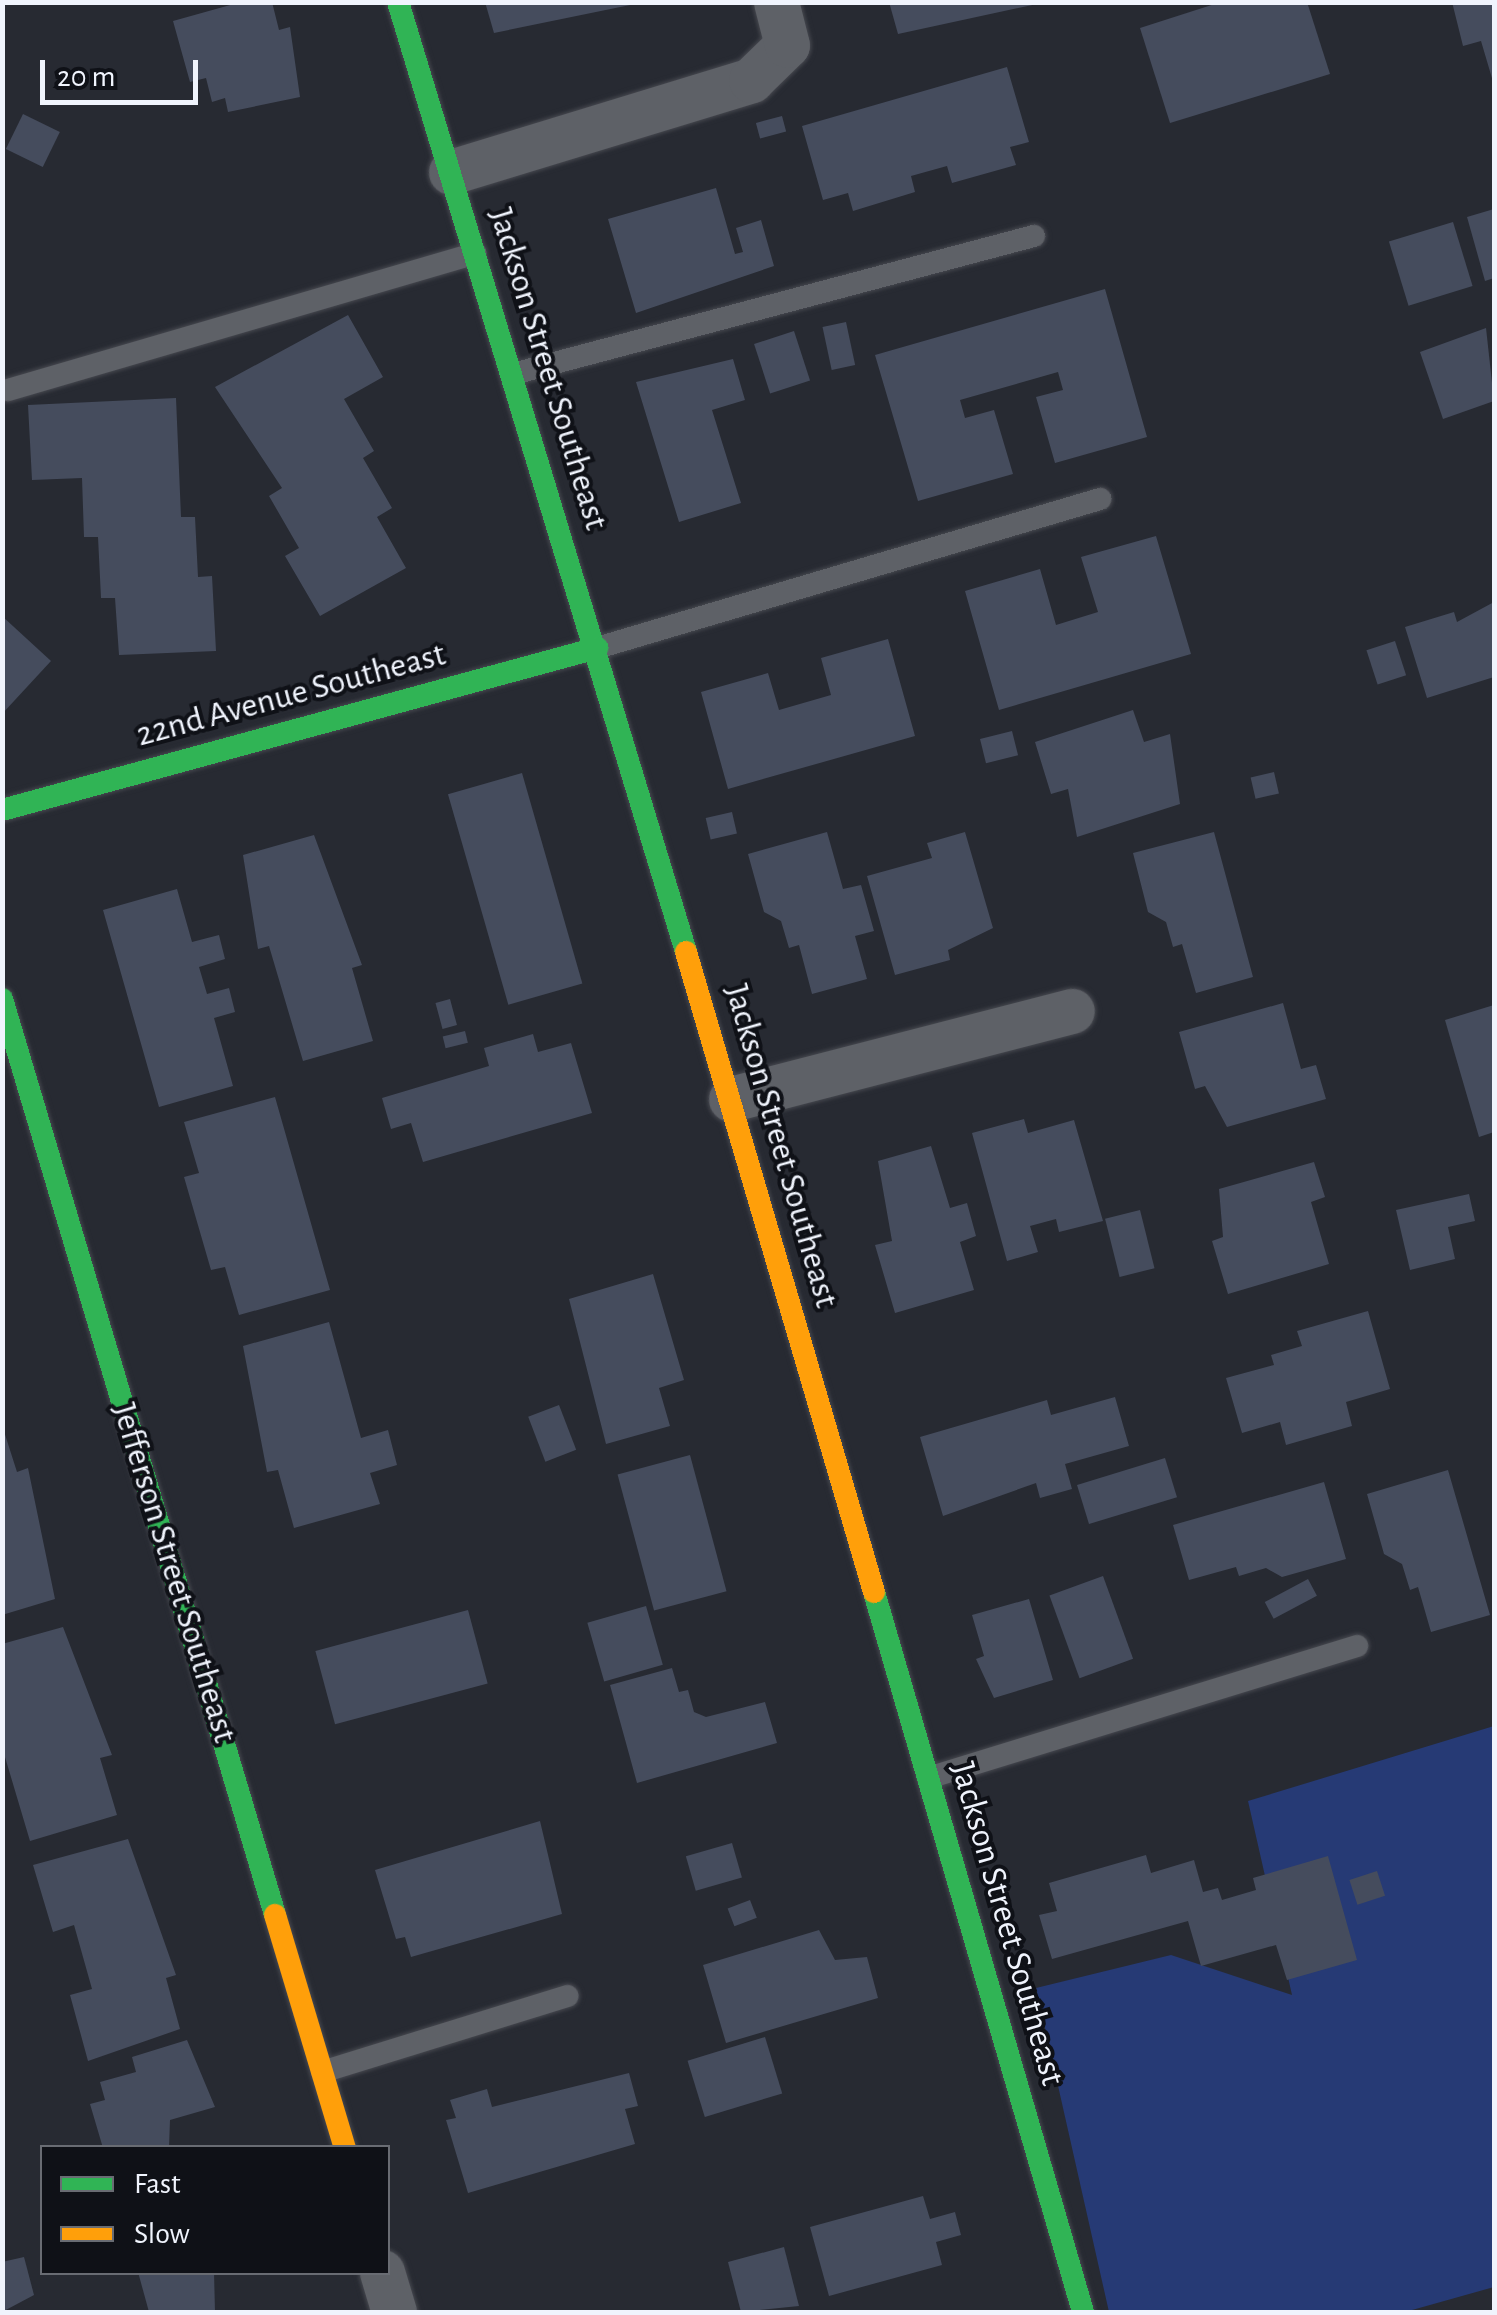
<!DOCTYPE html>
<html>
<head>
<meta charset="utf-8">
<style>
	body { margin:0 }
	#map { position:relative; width:1497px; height:2315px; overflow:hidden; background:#272a32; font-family:"Alegreya Sans",sans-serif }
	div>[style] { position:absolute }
	.green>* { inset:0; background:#263a75 }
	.building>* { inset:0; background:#454c5d; transform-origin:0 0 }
	.roads { filter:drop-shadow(0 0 2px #46484f) drop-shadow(0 0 2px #46484f) }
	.lane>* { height:22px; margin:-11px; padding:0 11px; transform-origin:11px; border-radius:11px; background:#5e6167 }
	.street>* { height:45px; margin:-22.5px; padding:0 22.5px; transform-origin:22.5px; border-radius:22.5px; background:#5e6167 }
	.fast>* { height:22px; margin:-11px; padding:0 11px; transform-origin:11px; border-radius:11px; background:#30b455 }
	.slow>* { height:22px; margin:-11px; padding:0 11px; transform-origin:11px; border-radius:11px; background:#ff9f0a }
	span { translate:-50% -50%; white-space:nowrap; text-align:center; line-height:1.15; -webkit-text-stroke:8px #0f1117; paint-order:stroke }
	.street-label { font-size:35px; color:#f0f4fd }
	.frame { position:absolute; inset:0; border:5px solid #f0f4fd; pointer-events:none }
	.legend { position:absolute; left:40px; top:2145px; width:350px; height:130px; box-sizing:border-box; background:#0f1117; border:2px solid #696c73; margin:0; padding:12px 18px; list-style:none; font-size:30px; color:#f0f4fd }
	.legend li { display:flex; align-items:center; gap:20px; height:50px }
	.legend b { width:50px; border:2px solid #696c73 }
	.scale { position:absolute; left:40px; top:60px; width:158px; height:45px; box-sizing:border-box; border:5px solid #f0f4fd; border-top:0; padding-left:12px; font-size:30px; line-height:35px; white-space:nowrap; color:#f0f4fd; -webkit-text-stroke:8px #0f1117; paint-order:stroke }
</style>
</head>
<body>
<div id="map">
	<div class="green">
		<div style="clip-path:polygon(1494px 1726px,1494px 2287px,1405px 2312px,1109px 2312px,1036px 1988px,1171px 1955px,1292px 1995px,1248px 1801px)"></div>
	</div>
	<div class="building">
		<div style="clip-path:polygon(241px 2px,272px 2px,279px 30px,290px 27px,300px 97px,228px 112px,225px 98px,212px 102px,206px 78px,190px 82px,173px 21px)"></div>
		<div style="clip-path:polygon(485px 2px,635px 2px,635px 4px,494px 33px)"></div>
		<div style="clip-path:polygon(889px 2px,1037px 2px,1037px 4px,898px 34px)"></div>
		<div style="clip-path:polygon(1221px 2px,1307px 2px,1330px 74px,1170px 123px,1140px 28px)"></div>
		<div style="clip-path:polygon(1452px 2px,1494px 2px,1494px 85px,1481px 41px,1463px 46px)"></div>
		<div style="clip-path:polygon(1007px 67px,1029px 142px,1010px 147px,1016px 165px,952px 183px,947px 166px,911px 176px,915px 192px,853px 211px,848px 193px,823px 200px,802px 126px)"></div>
		<div style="left:23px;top:114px;width:41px;height:39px;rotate:26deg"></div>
		<div style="left:782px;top:116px;width:16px;height:27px;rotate:75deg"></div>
		<div style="clip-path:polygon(716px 188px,735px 254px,743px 252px,736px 228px,761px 220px,774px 266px,636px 313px,608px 219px)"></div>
		<div style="clip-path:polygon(1494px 209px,1494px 278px,1485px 281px,1467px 217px)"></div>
		<div style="left:1453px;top:222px;width:67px;height:67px;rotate:73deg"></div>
		<div style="clip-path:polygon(1105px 289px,1147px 437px,1055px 463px,1036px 397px,1063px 390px,1058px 372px,960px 400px,965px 418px,994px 410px,1013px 474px,918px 501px,875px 355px)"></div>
		<div style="clip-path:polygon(348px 315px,383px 377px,344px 399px,374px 451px,363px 458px,392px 508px,377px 517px,406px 568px,320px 616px,285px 556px,299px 548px,269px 496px,282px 488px,215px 387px)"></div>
		<div style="left:846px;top:322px;width:44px;height:24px;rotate:78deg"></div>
		<div style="clip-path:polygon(1486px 328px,1494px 401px,1443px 419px,1420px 352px)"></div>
		<div style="left:794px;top:331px;width:52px;height:42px;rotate:72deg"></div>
		<div style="clip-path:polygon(733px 359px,745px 400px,712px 410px,741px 503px,679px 522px,636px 382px)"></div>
		<div style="clip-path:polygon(176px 398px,181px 517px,195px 517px,198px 577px,212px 576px,216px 651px,119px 655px,115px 598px,101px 598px,98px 537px,84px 537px,82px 478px,32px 480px,28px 405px)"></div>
		<div style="clip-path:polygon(1156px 536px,1191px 654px,999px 710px,965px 591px,1040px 569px,1056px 625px,1098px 612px,1081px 557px)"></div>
		<div style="clip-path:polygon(1494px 602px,1494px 677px,1427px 698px,1405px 627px,1454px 612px,1457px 622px)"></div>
		<div style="clip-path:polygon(2px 616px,51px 661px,2px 714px)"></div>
		<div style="clip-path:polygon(888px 639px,915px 736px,728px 789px,701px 692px,768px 673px,779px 710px,831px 695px,821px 658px)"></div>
		<div style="left:1395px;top:641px;width:36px;height:30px;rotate:72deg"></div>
		<div style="clip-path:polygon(1133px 710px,1144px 742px,1170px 734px,1180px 804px,1077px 837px,1068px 789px,1051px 794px,1035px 742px)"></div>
		<div style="left:1012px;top:731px;width:25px;height:33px;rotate:76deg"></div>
		<div style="left:1274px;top:772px;width:22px;height:24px;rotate:77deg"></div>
		<div style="left:522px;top:773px;width:219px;height:77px;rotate:74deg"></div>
		<div style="left:732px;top:812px;width:22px;height:27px;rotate:77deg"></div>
		<div style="clip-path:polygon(827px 832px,843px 889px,861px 885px,874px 931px,855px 936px,867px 979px,812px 994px,799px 945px,789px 948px,781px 921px,764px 912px,748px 854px)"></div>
		<div style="clip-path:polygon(965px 832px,993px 928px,948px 950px,950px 960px,895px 975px,867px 876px,932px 858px,927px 843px)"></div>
		<div style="clip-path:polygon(1214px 832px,1253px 977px,1196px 993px,1182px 944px,1173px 947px,1166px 922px,1148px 912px,1133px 853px)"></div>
		<div style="clip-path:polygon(314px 835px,362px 965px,352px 968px,373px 1041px,303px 1061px,269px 946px,258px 949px,243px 855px)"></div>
		<div style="clip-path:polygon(177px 889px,192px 942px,219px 935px,225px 959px,199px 967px,207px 994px,229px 988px,235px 1012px,214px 1018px,233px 1086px,159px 1107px,103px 910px)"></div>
		<div style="left:450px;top:999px;width:27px;height:15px;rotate:75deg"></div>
		<div style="clip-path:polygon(1283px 1003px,1301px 1069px,1316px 1065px,1326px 1099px,1227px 1127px,1205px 1086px,1195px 1089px,1179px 1032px)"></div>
		<div style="clip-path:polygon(1494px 1005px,1494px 1132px,1479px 1137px,1445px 1020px)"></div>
		<div style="left:465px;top:1031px;width:12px;height:23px;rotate:76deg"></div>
		<div style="clip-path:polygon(533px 1034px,538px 1052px,571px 1043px,592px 1113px,423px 1162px,411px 1123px,391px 1129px,382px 1098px,489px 1066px,484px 1048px)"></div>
		<div style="clip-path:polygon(275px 1097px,330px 1290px,239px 1315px,225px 1267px,211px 1270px,184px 1177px,199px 1173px,184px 1122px)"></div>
		<div style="clip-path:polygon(1024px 1119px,1028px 1133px,1074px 1120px,1103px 1221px,1059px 1232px,1056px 1219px,1030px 1226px,1038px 1252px,1007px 1261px,972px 1133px)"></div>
		<div style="clip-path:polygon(931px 1146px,950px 1208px,967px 1203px,976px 1236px,960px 1242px,974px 1290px,895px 1313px,875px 1245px,892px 1241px,878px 1161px)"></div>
		<div style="clip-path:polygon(1314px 1162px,1325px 1197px,1311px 1202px,1329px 1264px,1228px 1294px,1212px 1241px,1223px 1237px,1219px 1189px)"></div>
		<div style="clip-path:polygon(1469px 1194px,1475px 1221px,1448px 1227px,1455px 1259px,1410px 1270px,1396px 1210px)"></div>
		<div style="left:1140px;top:1210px;width:60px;height:36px;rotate:76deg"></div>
		<div style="clip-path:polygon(653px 1274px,684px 1380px,659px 1388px,670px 1426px,606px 1444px,569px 1299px)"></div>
		<div style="clip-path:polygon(1368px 1311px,1390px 1389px,1346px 1402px,1352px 1426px,1286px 1445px,1280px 1422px,1242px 1433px,1226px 1378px,1274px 1365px,1271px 1355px,1302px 1346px,1297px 1331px)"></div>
		<div style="clip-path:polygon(329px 1322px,361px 1438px,388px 1430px,397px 1465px,370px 1473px,380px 1504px,294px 1528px,278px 1470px,267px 1472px,243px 1346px)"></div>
		<div style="clip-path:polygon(1115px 1397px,1129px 1446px,1065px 1464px,1072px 1489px,1040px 1498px,1036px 1483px,943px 1516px,920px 1437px,1047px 1400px,1051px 1415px)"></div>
		<div style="left:559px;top:1405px;width:48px;height:33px;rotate:69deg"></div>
		<div style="clip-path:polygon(2px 1425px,17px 1472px,28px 1468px,55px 1599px,2px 1615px)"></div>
		<div style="left:690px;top:1455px;width:141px;height:75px;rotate:75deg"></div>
		<div style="left:1165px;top:1458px;width:41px;height:92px;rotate:73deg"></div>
		<div style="clip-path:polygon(1448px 1470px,1490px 1615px,1431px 1632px,1418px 1587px,1410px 1590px,1402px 1564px,1384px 1554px,1367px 1494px)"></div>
		<div style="clip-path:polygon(1324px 1482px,1346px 1559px,1282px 1577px,1266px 1568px,1239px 1576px,1236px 1567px,1189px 1580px,1173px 1525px)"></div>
		<div style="left:1103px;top:1576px;width:88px;height:57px;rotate:70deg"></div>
		<div style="left:1308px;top:1579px;width:19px;height:49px;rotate:62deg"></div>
		<div style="clip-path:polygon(1029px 1599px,1053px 1680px,994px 1698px,976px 1659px,984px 1656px,972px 1615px)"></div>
		<div style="left:646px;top:1606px;width:61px;height:61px;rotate:74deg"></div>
		<div style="left:468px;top:1610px;width:76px;height:158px;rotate:75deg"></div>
		<div style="clip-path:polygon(63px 1627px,112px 1755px,100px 1758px,117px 1815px,30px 1841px,2px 1747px,2px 1644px)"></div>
		<div style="clip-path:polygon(672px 1668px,679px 1692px,688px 1690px,694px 1712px,706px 1717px,765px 1702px,777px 1743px,637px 1783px,610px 1685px)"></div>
		<div style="clip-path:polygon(540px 1821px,562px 1914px,411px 1957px,405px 1937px,396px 1939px,375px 1870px)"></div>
		<div style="clip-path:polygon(128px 1839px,176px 1975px,166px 1978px,180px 2029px,88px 2061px,70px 1995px,92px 1989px,74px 1925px,53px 1932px,33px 1865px)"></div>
		<div style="left:732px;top:1843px;width:36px;height:48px;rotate:74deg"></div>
		<div style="clip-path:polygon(1146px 1855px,1151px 1873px,1194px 1860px,1203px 1892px,1218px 1888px,1222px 1900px,1256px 1890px,1253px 1878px,1328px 1856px,1357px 1960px,1287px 1980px,1276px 1945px,1201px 1966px,1188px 1921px,1052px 1959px,1039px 1915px,1057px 1911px,1049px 1883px)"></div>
		<div style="left:1377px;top:1871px;width:26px;height:29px;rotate:72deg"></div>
		<div style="left:750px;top:1900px;width:19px;height:24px;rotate:69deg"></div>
		<div style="clip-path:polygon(819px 1930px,835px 1960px,867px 1957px,878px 1998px,726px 2043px,703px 1965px)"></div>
		<div style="left:765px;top:2037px;width:59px;height:81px;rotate:73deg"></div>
		<div style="clip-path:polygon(187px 2040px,215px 2107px,170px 2120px,169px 2148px,103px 2148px,90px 2104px,105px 2100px,100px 2082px,136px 2072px,132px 2057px)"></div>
		<div style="clip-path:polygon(629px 2073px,638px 2106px,625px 2109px,635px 2144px,468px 2193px,446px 2120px,456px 2118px,450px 2100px,487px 2089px,492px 2107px)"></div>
		<div style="clip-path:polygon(923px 2196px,930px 2219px,955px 2212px,961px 2235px,936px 2242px,942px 2265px,829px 2296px,810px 2227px)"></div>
		<div style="clip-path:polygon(784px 2247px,799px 2306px,741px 2312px,728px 2262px)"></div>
		<div style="clip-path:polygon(24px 2257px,34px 2295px,2px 2312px,2px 2262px)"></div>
		<div style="clip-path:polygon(138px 2272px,214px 2272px,215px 2312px,149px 2312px)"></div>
	</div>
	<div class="roads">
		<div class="lane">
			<div style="left:513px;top:374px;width:539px;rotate:-14.84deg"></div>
			<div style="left:8px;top:390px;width:487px;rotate:-16.3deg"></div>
			<div style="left:597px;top:648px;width:525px;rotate:-16.5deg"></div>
			<div style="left:928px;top:1778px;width:449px;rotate:-17.1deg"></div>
			<div style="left:322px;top:2072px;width:257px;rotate:-17.2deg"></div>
		</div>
		<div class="street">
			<div style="left:451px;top:172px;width:314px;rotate:-17deg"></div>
			<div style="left:751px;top:80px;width:50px;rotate:-44.2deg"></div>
			<div style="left:787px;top:45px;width:44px;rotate:-104.3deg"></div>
			<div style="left:731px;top:1099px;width:352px;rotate:-14.5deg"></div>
			<div style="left:382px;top:2272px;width:42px;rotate:73.3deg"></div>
		</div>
		<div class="fast">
			<div style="left:398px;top:2px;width:993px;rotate:73.13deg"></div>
			<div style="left:2px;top:810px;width:617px;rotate:-15.23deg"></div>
			<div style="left:2px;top:999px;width:956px;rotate:73.4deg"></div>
			<div style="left:874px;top:1592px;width:750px;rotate:73.81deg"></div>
		</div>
		<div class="slow">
			<div style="left:686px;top:952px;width:667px;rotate:73.63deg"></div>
			<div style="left:275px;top:1915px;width:243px;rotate:73.3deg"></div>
		</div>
	</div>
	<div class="street-label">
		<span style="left:548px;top:369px;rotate:73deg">Jackson Street Southeast</span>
		<span style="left:291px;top:695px;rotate:-15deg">22nd Avenue Southeast</span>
		<span style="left:781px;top:1146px;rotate:74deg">Jackson Street Southeast</span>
		<span style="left:174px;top:1573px;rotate:73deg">Jefferson Street Southeast</span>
		<span style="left:1007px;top:1924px;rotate:74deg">Jackson Street Southeast</span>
	</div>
	<div class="frame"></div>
	<ul class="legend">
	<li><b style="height:12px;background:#30b455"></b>Fast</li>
	<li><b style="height:12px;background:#ff9f0a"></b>Slow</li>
	</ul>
	<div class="scale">20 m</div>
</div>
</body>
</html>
